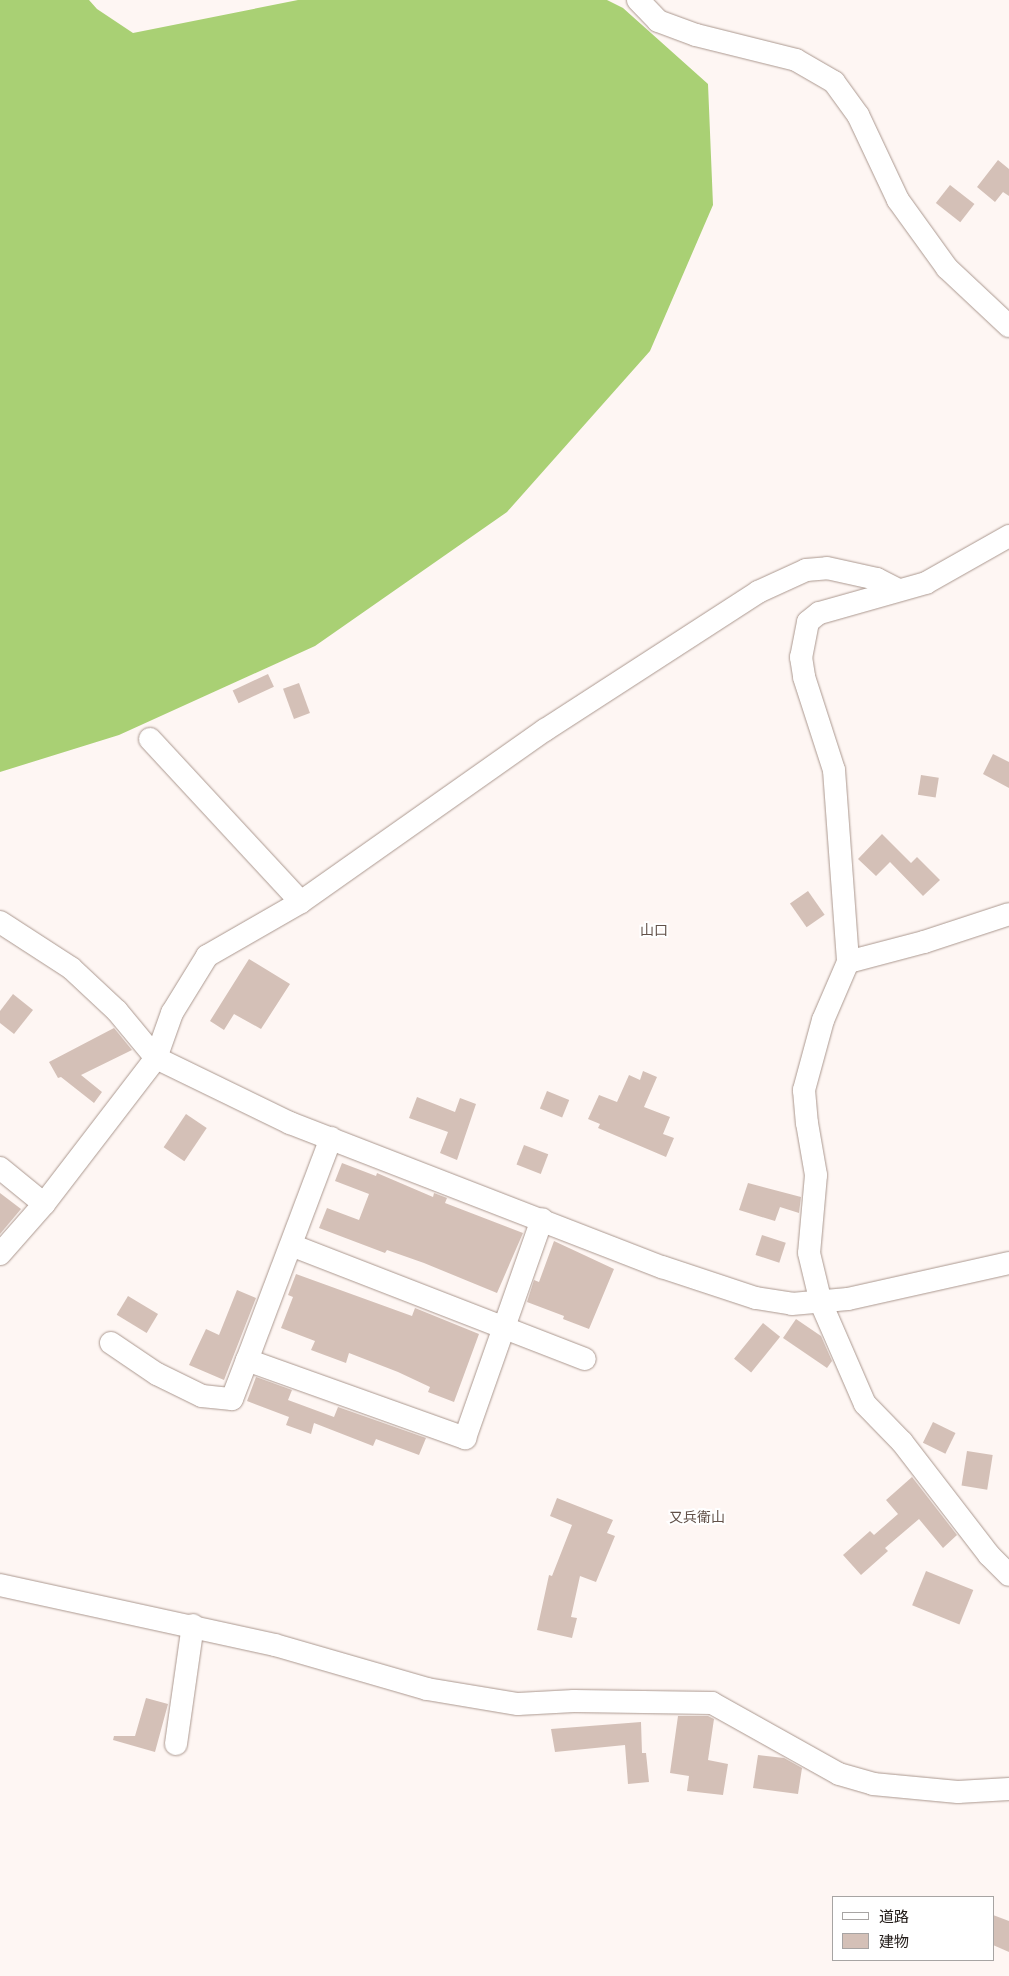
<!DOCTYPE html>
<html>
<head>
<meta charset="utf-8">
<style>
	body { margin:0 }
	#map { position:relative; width:1009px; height:1976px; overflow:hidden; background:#fef6f3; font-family:"PT Sans","Noto Sans JP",sans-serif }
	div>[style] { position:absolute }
	.forest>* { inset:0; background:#a9d074 }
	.building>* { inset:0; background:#d4c0b7; transform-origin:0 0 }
	.roads { filter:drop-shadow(0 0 1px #ab988f) drop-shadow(0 0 1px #ab988f) }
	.minor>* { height:22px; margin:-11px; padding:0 11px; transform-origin:11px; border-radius:11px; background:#fff }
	span { translate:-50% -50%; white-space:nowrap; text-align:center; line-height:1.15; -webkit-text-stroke:4px #fff; paint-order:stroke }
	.neighbourhood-label { font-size:14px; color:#625149 }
	.legend { position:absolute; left:832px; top:1896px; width:162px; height:65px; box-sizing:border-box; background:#fff; border:1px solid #a7a4a3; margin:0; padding:6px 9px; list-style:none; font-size:15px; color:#231c19 }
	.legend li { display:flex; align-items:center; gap:10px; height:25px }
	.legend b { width:25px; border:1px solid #a7a4a3 }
</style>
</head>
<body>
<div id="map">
	<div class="forest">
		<div style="clip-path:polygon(0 0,89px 0,97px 9px,133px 33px,298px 0,607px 0,623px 8px,708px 84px,713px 205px,650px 351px,507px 512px,315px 646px,119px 735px,0 772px)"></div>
	</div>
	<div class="building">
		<div style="clip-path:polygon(998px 160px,1009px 169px,1009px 196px,1003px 192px,995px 202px,977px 187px)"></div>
		<div style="left:950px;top:185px;width:31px;height:23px;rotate:38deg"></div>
		<div style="left:268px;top:674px;width:14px;height:39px;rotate:65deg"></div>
		<div style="left:299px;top:683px;width:32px;height:17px;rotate:70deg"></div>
		<div style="clip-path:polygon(993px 754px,1009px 762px,1009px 788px,983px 774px)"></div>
		<div style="left:921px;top:775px;width:18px;height:20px;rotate:9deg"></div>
		<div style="clip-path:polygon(882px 834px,911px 863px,917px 857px,940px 880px,923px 896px,890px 862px,876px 876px,858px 859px)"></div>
		<div style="left:808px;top:891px;width:29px;height:22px;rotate:55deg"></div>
		<div style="clip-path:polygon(249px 959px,290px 984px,261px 1029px,234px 1014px,224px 1030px,210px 1021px)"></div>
		<div style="clip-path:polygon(13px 994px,33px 1010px,14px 1034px,0 1023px,0 1011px)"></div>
		<div style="clip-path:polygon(114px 1028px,132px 1050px,81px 1075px,102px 1092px,94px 1103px,61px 1077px,58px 1078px,49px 1062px)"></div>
		<div style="clip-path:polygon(643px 1071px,657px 1077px,644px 1107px,670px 1117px,663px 1134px,674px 1138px,666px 1157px,598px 1128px,600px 1124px,588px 1119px,599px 1095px,617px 1102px,629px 1075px,640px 1080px)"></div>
		<div style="left:547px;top:1091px;width:24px;height:19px;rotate:22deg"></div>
		<div style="clip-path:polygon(417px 1097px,455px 1112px,460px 1098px,476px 1104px,457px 1160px,440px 1153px,448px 1132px,409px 1118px)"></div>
		<div style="left:186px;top:1114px;width:25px;height:40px;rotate:34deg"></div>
		<div style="left:524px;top:1145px;width:26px;height:21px;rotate:21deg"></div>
		<div style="clip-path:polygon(342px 1163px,376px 1176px,377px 1173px,433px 1197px,434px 1193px,447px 1198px,445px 1203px,523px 1233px,497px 1293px,424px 1263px,387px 1250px,385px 1253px,319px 1228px,327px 1208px,359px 1220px,369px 1194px,335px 1181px)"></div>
		<div style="clip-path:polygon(748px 1183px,801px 1197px,799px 1213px,780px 1207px,775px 1221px,739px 1210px)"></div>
		<div style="clip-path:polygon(0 1193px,21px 1209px,0 1234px)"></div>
		<div style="left:762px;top:1235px;width:25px;height:21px;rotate:18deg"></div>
		<div style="clip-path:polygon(554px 1241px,614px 1269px,589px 1329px,563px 1319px,564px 1316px,527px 1302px,534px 1280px,539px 1282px)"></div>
		<div style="clip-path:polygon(296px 1274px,412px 1316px,415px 1308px,479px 1334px,454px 1402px,428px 1392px,430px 1387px,398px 1372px,349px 1353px,346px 1363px,311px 1350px,315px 1341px,281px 1328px,293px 1297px,288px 1295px)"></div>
		<div style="clip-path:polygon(237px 1290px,256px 1298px,224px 1380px,189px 1365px,206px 1329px,219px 1335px)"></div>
		<div style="left:128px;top:1296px;width:35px;height:22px;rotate:31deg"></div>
		<div style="clip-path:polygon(796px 1319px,821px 1336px,832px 1361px,827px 1368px,783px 1338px)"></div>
		<div style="left:763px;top:1323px;width:22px;height:46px;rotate:39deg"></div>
		<div style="clip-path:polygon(256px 1377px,292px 1390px,288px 1400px,334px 1417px,338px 1407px,426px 1438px,419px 1455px,376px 1439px,373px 1446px,314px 1423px,311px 1434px,286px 1425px,289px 1417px,247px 1401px)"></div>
		<div style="left:933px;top:1422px;width:25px;height:23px;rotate:26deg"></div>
		<div style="left:967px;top:1451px;width:26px;height:35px;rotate:9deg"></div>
		<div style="clip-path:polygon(912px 1477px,957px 1535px,943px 1548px,919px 1519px,885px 1548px,888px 1551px,861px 1575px,843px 1555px,870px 1531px,874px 1535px,898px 1514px,886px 1500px)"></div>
		<div style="clip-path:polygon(557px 1498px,613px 1520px,607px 1533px,615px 1536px,596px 1582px,580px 1576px,571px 1617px,577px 1618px,572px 1638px,537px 1630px,549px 1575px,552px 1576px,572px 1525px,550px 1516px)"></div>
		<div style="left:926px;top:1571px;width:51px;height:37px;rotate:22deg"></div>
		<div style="clip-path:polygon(146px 1698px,168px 1704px,155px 1752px,113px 1740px,114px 1736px,135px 1736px)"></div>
		<div style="clip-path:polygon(678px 1716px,708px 1716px,714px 1719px,708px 1760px,728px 1764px,723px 1795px,687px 1791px,689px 1776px,670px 1773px)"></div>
		<div style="clip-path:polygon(641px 1722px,642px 1753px,646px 1753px,649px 1782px,628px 1784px,625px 1745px,555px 1752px,551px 1729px)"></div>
		<div style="clip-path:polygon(758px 1755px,784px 1758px,802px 1768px,798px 1794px,753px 1788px)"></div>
		<div style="clip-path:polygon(993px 1915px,1009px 1921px,1009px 1952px,993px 1945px)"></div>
	</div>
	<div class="roads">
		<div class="minor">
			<div style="left:638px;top:0;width:29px;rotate:46deg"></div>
			<div style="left:658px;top:21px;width:40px;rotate:20.2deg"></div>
			<div style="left:696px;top:35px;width:103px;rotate:14deg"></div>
			<div style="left:796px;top:60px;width:44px;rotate:30.1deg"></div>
			<div style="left:834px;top:82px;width:41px;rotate:54deg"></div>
			<div style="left:858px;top:115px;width:94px;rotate:64.8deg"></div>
			<div style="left:898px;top:200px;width:84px;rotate:54.2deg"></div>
			<div style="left:947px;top:268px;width:85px;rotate:43.1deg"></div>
			<div style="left:1009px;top:536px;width:95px;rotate:150.5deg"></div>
			<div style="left:926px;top:583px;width:111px;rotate:164.3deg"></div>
			<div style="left:819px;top:613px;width:14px;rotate:141deg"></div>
			<div style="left:808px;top:622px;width:36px;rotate:101deg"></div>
			<div style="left:801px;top:657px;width:20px;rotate:81deg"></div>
			<div style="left:804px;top:677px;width:98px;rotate:72.1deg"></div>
			<div style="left:834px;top:770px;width:193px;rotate:85.8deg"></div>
			<div style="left:848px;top:962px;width:63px;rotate:113.3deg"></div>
			<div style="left:823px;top:1020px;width:73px;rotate:105.2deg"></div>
			<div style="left:804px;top:1090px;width:33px;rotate:85deg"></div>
			<div style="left:807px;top:1123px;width:53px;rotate:80.2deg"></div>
			<div style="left:816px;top:1175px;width:78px;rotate:95.1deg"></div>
			<div style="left:809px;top:1253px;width:51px;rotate:76.5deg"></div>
			<div style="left:821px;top:1303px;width:110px;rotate:66.5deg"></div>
			<div style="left:865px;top:1404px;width:53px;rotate:45.8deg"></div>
			<div style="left:902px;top:1442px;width:143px;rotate:52.4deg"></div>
			<div style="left:989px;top:1555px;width:28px;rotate:45deg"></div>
			<div style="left:150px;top:739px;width:222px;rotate:47.2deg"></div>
			<div style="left:0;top:922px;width:85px;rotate:32.9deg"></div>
			<div style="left:71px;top:968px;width:63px;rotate:43.1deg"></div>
			<div style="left:117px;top:1011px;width:61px;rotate:50.3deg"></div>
			<div style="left:156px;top:1058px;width:149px;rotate:25.9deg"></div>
			<div style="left:290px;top:1123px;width:399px;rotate:21.2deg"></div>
			<div style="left:662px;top:1267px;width:99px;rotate:18.3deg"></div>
			<div style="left:756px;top:1298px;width:36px;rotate:9deg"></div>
			<div style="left:792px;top:1304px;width:56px;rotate:-5.1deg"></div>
			<div style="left:848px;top:1299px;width:165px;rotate:-12.6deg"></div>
			<div style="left:848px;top:962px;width:79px;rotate:-14.7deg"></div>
			<div style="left:924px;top:942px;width:89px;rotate:-18.2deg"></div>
			<div style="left:331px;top:1138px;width:237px;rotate:110.7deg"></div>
			<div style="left:247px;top:1360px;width:232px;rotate:19.7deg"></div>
			<div style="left:465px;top:1438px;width:232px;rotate:-70.6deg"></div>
			<div style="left:0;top:1168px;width:57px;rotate:39.3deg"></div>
			<div style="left:291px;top:1245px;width:315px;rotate:21.2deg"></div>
			<div style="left:0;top:1254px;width:67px;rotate:-48.7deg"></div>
			<div style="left:44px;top:1204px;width:184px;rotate:-52.5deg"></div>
			<div style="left:156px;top:1058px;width:48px;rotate:-70.4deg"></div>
			<div style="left:172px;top:1013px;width:67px;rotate:-58.4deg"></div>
			<div style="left:207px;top:956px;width:108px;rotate:-29.9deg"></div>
			<div style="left:301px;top:902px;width:299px;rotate:-35.2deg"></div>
			<div style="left:545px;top:730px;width:254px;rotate:-32.9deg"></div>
			<div style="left:758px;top:592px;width:53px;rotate:-24.6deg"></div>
			<div style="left:806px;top:570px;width:21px;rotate:-5deg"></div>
			<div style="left:827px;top:568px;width:51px;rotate:12.4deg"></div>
			<div style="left:877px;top:579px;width:22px;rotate:27deg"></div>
			<div style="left:111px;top:1343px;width:55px;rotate:34deg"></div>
			<div style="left:157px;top:1374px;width:50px;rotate:26.1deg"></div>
			<div style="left:202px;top:1396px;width:30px;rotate:6deg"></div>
			<div style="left:232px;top:1399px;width:42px;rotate:-69deg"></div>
			<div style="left:0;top:1585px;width:281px;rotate:12.3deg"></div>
			<div style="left:275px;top:1645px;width:158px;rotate:16.1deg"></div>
			<div style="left:427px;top:1689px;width:92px;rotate:9.4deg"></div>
			<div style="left:518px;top:1704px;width:56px;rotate:-3.1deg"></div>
			<div style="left:574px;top:1701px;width:138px;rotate:0.8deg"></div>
			<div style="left:712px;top:1703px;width:145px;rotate:29.2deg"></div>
			<div style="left:839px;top:1774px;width:35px;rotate:16deg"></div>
			<div style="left:873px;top:1784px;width:85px;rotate:5.4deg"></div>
			<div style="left:958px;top:1792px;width:51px;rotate:-3.4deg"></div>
			<div style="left:176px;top:1744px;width:120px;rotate:-81.9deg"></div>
		</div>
	</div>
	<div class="neighbourhood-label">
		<span style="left:654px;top:930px">山口</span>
		<span style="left:697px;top:1517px">又兵衛山</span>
	</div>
	<ul class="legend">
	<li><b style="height:6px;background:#fff"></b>道路</li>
	<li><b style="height:14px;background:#d4c0b7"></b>建物</li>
	</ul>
</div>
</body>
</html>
